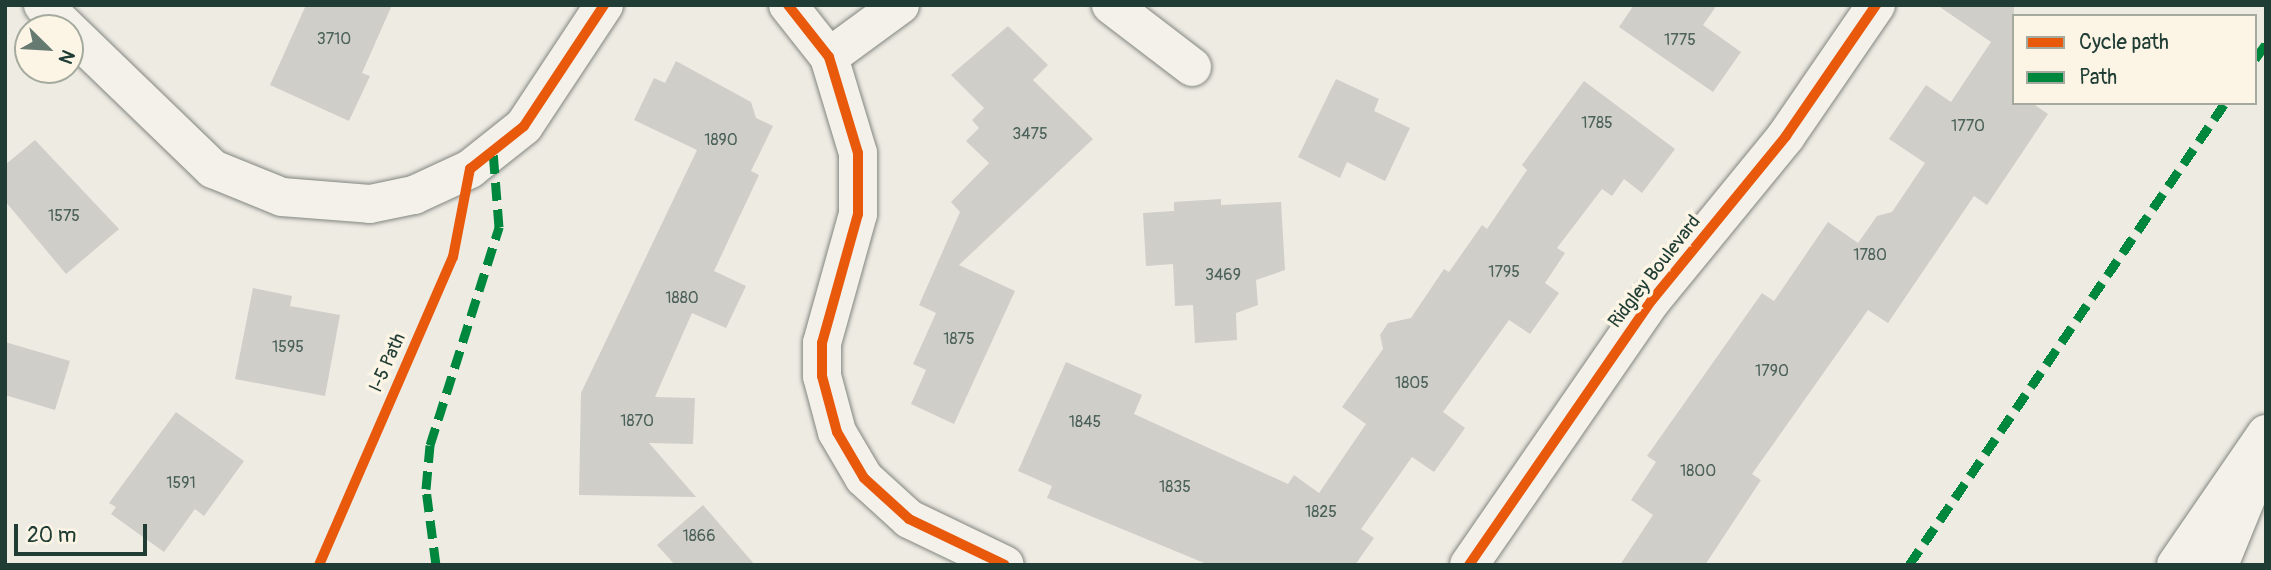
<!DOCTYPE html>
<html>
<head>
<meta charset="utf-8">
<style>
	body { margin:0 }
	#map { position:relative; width:2271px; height:570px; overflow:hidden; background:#eeebe3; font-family:Pangolin,sans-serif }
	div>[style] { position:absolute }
	.building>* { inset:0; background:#cfcec9 }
	.roads { filter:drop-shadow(0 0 2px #828681) drop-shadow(0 0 2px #828681) }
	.minor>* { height:38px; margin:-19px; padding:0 19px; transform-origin:19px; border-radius:19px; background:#f4f1eb }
	.highway>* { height:38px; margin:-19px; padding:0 19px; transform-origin:19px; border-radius:19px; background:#f4f1eb }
	.quiet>* { height:9px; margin-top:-4.5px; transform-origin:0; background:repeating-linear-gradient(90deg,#00873e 0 18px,transparent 0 27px) }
	.cycleway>* { height:10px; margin:-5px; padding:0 5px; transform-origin:5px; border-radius:5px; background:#e8590c }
	span { translate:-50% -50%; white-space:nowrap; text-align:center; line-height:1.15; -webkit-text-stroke:7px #fcf5e5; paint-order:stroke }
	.number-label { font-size:16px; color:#4b6159 }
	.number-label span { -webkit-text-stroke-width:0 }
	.street-label { font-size:19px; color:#1f3d34 }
	.frame { position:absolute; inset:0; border:7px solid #1f3d34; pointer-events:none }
	.legend { position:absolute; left:2012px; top:14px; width:245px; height:91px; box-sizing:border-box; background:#fcf5e5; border:2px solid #a4ab9e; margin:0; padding:9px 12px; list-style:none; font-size:21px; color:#1f3d34 }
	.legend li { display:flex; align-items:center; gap:14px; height:35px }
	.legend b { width:35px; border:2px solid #a4ab9e }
	.north { position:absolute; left:14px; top:14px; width:70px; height:70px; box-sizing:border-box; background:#fcf5e5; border:2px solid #a4ab9e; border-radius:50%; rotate:114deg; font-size:19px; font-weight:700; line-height:28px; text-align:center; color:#1f3d34 }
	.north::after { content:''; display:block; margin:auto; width:24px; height:32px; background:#677a71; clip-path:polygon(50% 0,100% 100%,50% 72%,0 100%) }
	.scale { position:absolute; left:14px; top:524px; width:133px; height:32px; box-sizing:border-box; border:4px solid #1f3d34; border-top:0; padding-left:9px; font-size:21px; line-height:24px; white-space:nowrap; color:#1f3d34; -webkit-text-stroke:5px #fcf5e5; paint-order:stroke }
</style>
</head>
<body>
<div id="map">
	<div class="building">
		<div style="clip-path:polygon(306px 5px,392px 5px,362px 73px,370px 76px,349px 121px,270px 85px)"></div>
		<div style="clip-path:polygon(1634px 5px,1717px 5px,1703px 25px,1741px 52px,1713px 92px,1619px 27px)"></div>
		<div style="clip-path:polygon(1937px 5px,2014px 5px,2014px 103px,2032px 103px,2048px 114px,1987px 205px,1974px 196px,1888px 323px,1868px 310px,1752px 474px,1761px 480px,1705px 565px,1620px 565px,1653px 515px,1631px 500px,1656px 462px,1647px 456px,1762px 293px,1774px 301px,1828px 222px,1858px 243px,1877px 216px,1892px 212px,1925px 163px,1889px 139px,1926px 85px,1951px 102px,1991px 42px)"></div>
		<div style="clip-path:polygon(1008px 26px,1048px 65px,1033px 80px,1093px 139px,959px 265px,1015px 291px,954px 424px,911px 404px,926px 370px,913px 364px,936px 313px,919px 305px,960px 212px,951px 202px,989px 163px,966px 141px,979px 128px,972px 120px,984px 108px,951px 75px)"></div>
		<div style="clip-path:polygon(676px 61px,751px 102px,756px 118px,773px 126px,751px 171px,759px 175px,714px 271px,746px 286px,726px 328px,692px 313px,655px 397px,695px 398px,693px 444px,649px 443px,696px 497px,579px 495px,581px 393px,697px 150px,634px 120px,654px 78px,665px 83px)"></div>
		<div style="clip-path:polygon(1336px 79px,1379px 99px,1374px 111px,1410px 128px,1385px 181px,1347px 162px,1340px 178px,1298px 157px)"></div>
		<div style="clip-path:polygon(1584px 81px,1675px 149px,1642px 193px,1624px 179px,1612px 196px,1602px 189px,1557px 248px,1565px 253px,1545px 283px,1559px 293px,1530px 334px,1509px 320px,1443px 412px,1465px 428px,1434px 472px,1412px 457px,1361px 529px,1374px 538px,1355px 565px,1209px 565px,1047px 498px,1052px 486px,1018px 471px,1066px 362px,1142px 395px,1134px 414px,1288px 484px,1294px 475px,1319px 493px,1366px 424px,1342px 407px,1383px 349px,1380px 335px,1388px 323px,1411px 318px,1444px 269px,1449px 272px,1482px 225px,1487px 229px,1527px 170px,1522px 165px)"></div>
		<div style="clip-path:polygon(35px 140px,119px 229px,66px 274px,5px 201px,5px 165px)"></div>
		<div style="clip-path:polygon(1221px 199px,1221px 205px,1281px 202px,1285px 270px,1256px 280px,1258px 305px,1236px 313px,1237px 340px,1195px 343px,1193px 305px,1175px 306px,1173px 264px,1146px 266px,1143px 213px,1174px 211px,1174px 202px)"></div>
		<div style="clip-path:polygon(253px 288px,292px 296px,290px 306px,340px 315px,325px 396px,235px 379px)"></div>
		<div style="clip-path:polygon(5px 342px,70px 361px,55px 410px,5px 395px)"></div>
		<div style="clip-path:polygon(176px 412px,244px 461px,204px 516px,195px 509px,164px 552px,111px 514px,116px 507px,109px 503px)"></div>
		<div style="clip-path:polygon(703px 505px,755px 565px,675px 565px,657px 545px)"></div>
	</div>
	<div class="roads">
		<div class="minor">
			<div style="left:43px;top:5px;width:236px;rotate:44deg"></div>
			<div style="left:213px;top:169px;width:74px;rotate:22.1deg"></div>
			<div style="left:282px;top:197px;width:88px;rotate:4.5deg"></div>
			<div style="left:370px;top:204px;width:45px;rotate:-11.6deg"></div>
			<div style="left:414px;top:195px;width:62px;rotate:-24.9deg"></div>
			<div style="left:470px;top:169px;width:69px;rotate:-38.5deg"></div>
			<div style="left:524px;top:126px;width:145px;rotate:-56.5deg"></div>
			<div style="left:788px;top:5px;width:66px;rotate:51.7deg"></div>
			<div style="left:829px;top:57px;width:100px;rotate:73.2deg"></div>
			<div style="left:858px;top:153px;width:61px;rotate:90deg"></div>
			<div style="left:858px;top:214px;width:134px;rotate:105.6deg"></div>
			<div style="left:822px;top:343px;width:33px;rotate:90deg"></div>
			<div style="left:822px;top:376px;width:58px;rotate:75deg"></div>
			<div style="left:837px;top:432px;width:53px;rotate:59.6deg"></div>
			<div style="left:864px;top:478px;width:61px;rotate:42.3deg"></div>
			<div style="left:909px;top:519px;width:106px;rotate:25.6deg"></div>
			<div style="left:1111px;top:5px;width:102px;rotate:37.4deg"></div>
			<div style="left:829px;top:57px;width:88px;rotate:-36.2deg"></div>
			<div style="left:1469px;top:565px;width:322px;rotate:-55.4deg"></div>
			<div style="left:1652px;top:300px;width:212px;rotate:-50.7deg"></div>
			<div style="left:1786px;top:136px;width:159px;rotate:-55.5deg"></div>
		</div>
		<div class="highway">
			<div style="left:2176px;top:565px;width:159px;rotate:-55.5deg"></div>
			<div style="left:2219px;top:565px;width:93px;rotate:-67.9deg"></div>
		</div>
	</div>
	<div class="quiet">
		<div style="left:2255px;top:59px;width:19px;rotate:-54deg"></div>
		<div style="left:436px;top:565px;width:77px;rotate:-97.5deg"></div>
		<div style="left:426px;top:489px;width:44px;rotate:-84.8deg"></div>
		<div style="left:430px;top:445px;width:229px;rotate:-72.4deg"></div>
		<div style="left:499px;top:227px;width:76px;rotate:-94.5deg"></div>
		<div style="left:1909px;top:565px;width:560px;rotate:-55.63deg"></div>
	</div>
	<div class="cycleway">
		<div style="left:788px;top:5px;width:66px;rotate:51.7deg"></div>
		<div style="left:829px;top:57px;width:100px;rotate:73.2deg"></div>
		<div style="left:858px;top:153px;width:61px;rotate:90deg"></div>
		<div style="left:858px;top:214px;width:134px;rotate:105.6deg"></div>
		<div style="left:822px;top:343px;width:33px;rotate:90deg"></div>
		<div style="left:822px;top:376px;width:58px;rotate:75deg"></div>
		<div style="left:837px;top:432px;width:53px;rotate:59.6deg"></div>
		<div style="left:864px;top:478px;width:61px;rotate:42.3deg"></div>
		<div style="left:909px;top:519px;width:106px;rotate:25.6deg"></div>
		<div style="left:319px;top:565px;width:336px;rotate:-66.5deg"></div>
		<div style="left:453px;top:257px;width:90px;rotate:-79.1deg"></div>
		<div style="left:470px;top:169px;width:69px;rotate:-38.5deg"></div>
		<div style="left:524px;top:126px;width:145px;rotate:-56.5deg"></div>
		<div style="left:1469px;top:565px;width:322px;rotate:-55.4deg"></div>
		<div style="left:1652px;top:300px;width:212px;rotate:-50.7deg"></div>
		<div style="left:1786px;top:136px;width:159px;rotate:-55.5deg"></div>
	</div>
	<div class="number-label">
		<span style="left:334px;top:39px">3710</span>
		<span style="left:1680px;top:40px">1775</span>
		<span style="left:1597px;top:123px">1785</span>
		<span style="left:1968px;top:126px">1770</span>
		<span style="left:1030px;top:134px">3475</span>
		<span style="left:721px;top:140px">1890</span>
		<span style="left:64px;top:216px">1575</span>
		<span style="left:1870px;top:255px">1780</span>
		<span style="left:1504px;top:272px">1795</span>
		<span style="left:1223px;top:275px">3469</span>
		<span style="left:682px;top:298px">1880</span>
		<span style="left:959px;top:339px">1875</span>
		<span style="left:288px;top:347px">1595</span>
		<span style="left:1772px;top:371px">1790</span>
		<span style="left:1412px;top:383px">1805</span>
		<span style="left:637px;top:421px">1870</span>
		<span style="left:1085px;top:422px">1845</span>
		<span style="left:1698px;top:471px">1800</span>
		<span style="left:181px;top:483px">1591</span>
		<span style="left:1175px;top:487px">1835</span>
		<span style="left:1321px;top:512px">1825</span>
		<span style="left:699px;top:536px">1866</span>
	</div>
	<div class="street-label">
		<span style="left:1655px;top:272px;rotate:-52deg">Ridgley Boulevard</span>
		<span style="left:388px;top:363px;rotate:-66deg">I-5 Path</span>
	</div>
	<div class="frame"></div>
	<ul class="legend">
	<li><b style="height:9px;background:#e8590c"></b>Cycle path</li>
	<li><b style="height:9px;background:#00873e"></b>Path</li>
	</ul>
	<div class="north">N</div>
	<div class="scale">20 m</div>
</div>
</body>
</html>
